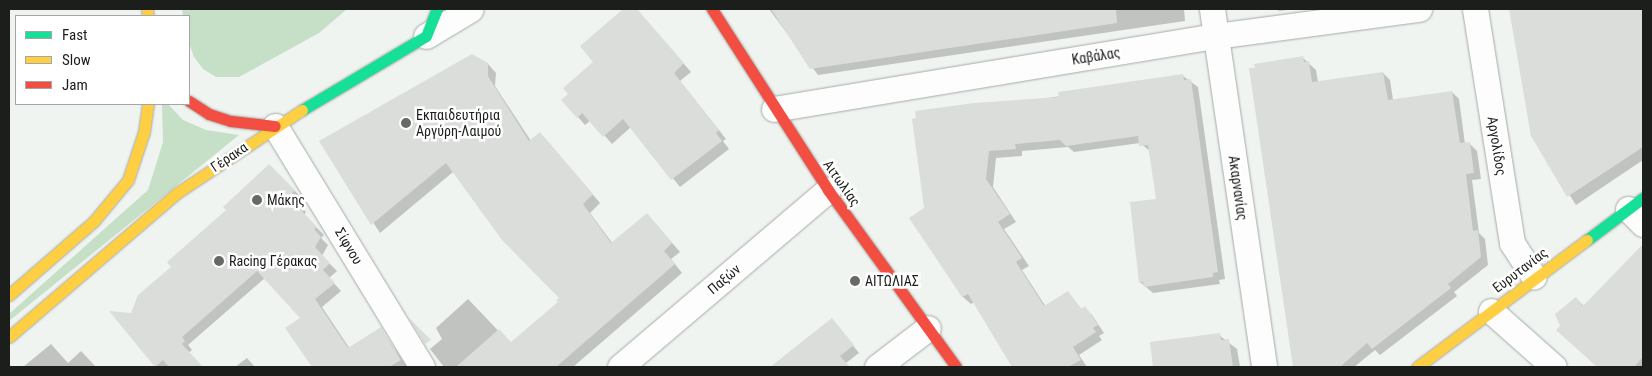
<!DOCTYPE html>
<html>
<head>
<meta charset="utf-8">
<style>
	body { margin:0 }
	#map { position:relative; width:1652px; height:376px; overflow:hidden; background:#f0f4f0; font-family:"Roboto Condensed",sans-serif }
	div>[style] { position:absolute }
	.green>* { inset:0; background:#c6dfc7 }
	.shadow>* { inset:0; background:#0003 }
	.building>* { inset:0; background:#daddda }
	.roads { filter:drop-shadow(0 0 1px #a6aaa6) drop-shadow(0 0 1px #a6aaa6) }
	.street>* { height:25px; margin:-12.5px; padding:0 12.5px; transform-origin:12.5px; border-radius:12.5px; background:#fdfdfd }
	.fast>* { height:11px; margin:-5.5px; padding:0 5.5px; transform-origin:5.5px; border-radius:5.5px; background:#16e098 }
	.slow>* { height:11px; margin:-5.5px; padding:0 5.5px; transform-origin:5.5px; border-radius:5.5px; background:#ffcf43 }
	.jam>* { height:11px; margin:-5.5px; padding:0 5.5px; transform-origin:5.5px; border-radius:5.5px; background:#f24e42 }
	.dots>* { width:14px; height:14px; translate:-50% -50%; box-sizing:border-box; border:2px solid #fff; border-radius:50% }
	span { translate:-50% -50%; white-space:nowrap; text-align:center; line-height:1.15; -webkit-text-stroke:5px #fff; paint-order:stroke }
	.street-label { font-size:14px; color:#1b1e1b }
	.poi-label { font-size:14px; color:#1b1e1b }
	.left { translate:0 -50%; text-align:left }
	.frame { position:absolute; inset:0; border:10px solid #1b1e1b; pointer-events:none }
	.legend { position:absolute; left:15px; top:15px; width:175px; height:90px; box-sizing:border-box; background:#fff; border:1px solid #a4a5a4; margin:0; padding:6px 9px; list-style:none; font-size:15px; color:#1b1e1b }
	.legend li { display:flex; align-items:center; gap:10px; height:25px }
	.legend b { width:25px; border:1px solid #a4a5a4 }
</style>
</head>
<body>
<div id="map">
	<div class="green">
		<div style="clip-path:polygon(182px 9px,347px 9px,319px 33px,239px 77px,216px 77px,203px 69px,194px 57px,189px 43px,189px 16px,183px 16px)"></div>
		<div style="clip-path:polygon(162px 104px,168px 104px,183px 120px,206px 130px,239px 135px,9px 321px,9px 314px,148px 190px,163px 142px)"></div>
	</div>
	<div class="shadow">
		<div style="clip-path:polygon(625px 9px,636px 9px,691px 72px,680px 81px,726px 139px,723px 141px,729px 149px,680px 187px,631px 127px,612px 144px,591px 120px,585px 125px,578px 117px,569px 94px,595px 62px,582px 46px)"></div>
		<div style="clip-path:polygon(769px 9px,1184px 9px,1185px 21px,818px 75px)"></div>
		<div style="clip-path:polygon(1276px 9px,1296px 9px,1279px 11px)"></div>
		<div style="clip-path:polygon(1511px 9px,1643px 9px,1643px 160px,1576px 205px,1531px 135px)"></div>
		<div style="clip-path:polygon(1303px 58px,1316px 70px,1318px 82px,1383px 73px,1390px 80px,1393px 100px,1452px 92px,1459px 99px,1465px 144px,1470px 144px,1477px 151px,1481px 179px,1472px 180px,1479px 233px,1485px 239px,1488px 265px,1454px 292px,1457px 296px,1380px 355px,1375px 350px,1354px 367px,1295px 367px,1250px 70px)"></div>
		<div style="clip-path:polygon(488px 64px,496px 73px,495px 86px,531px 141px,548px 142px,600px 203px,590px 213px,613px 244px,655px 223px,680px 252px,671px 259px,682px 273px,573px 367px,444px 367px,430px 349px,442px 339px,436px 328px,468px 299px,511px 344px,560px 302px,561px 298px,453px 172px,380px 233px,321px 141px)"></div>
		<div style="clip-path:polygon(1183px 76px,1198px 87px,1225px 279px,1219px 280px,1220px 284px,1153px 293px,1140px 282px,1157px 200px,1151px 152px,1140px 143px,1074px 152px,1068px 147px,1022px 151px,1022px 156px,996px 158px,993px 187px,1016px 222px,1004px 229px,1029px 266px,1022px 270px,1046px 307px,1068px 292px,1082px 310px,1085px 308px,1092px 315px,1104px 333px,1099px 336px,1102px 340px,1079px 355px,1087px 367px,1015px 367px,974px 302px,971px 304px,963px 297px,910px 218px,925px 208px,913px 120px)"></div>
		<div style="clip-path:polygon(269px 166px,302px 198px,297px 203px,306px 212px,304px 215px,324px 235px,321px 238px,328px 245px,322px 256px,337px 271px,329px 278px,341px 291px,322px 307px,350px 349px,381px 329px,407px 367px,313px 367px,287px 328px,302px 318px,265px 278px,188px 345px,192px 350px,188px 353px,202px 367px,157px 367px,112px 312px,132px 314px)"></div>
		<div style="clip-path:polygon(1643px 246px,1643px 367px,1598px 367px,1564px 336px,1576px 298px,1584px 306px)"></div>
		<div style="clip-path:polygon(832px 319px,859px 353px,846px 363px,847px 367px,771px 367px)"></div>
		<div style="clip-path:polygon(1219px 335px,1237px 349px,1240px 367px,1155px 367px,1151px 343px)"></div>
		<div style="clip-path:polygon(51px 344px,68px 363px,81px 351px,96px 367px,23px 367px)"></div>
		<div style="clip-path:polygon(247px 358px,255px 367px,235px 367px)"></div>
	</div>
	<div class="building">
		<div style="clip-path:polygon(623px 9px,637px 9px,684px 63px,674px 73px,719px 130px,716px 133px,722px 141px,671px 180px,623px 119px,603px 137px,582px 113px,577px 118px,561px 100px,568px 94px,563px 88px,593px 62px,580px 46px)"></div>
		<div style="clip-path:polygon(771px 9px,1116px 9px,1117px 23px,810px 69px)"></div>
		<div style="clip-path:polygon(1509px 9px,1643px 9px,1643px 147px,1567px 197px,1531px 136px)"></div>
		<div style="clip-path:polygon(472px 54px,488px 63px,488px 76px,529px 141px,540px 132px,593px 194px,583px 204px,611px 243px,647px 213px,672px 243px,664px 251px,675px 264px,556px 367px,456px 367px,499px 329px,511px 342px,558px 302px,556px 300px,559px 298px,502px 240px,446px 163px,371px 225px,319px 141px)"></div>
		<div style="clip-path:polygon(1303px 56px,1304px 62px,1309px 61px,1312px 82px,1383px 72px,1388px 100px,1452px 91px,1460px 143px,1470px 142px,1474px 173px,1466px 174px,1473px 231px,1478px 230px,1481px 257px,1448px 284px,1451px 288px,1372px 349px,1367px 343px,1340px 367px,1293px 367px,1249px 68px,1255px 68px,1254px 64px)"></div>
		<div style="clip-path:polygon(1183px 74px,1184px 80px,1191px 79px,1218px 272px,1213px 273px,1213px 277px,1144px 287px,1143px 282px,1139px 283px,1130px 202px,1156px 199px,1148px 145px,1139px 146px,1138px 136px,1066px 146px,1060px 140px,1015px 144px,1016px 149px,989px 151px,986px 179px,1010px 214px,998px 222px,1022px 258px,1016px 262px,1044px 306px,1068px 291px,1081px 309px,1085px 306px,1098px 325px,1093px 328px,1096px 332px,1073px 347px,1081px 360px,1068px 367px,1012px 367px,968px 294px,962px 297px,909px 218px,924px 208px,912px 119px,916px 118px,915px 111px,974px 103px,1059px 97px,1058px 92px)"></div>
		<div style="clip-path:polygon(269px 164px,295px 190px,291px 195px,300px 204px,297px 206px,317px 227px,314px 229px,321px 237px,315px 247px,330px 263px,323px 270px,335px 283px,315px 299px,348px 348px,381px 327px,401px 360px,389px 367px,312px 367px,285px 328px,300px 318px,257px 271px,182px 337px,185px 341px,182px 344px,203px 367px,169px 367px,163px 360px,155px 367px,109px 311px,131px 313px,138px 295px,171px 267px,167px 262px,226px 210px,223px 207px)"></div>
		<div style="clip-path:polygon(1643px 244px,1643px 357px,1634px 367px,1597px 367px,1556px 330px,1560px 326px,1555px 314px,1576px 297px,1583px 306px)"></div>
		<div style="clip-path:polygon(409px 318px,431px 340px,425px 344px)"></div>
		<div style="clip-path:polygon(832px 318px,854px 345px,840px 356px,850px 367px,770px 367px)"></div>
		<div style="clip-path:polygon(1220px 333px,1221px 340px,1229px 339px,1233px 367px,1153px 367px,1150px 342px)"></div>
	</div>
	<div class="roads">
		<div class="street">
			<div style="left:1212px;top:9px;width:362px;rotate:81.7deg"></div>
			<div style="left:1475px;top:9px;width:237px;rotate:81deg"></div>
			<div style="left:1512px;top:243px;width:40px;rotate:57.1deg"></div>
			<div style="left:426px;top:36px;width:52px;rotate:-31deg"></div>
			<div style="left:774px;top:109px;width:448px;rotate:-9.4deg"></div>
			<div style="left:1216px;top:36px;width:205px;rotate:-7.6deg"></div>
			<div style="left:275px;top:126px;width:282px;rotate:58.6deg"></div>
			<div style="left:1628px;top:209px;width:21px;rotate:45deg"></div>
			<div style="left:1491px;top:311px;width:84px;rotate:41.6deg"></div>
			<div style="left:620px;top:367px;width:273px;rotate:-40.4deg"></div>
			<div style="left:877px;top:367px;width:64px;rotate:-37.4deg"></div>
		</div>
		<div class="fast">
			<div style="left:302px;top:110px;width:144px;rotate:-30.8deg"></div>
			<div style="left:426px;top:36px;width:29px;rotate:-68deg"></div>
			<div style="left:1587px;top:240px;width:70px;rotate:-36.9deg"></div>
		</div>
		<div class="slow">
			<div style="left:147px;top:9px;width:7px;rotate:82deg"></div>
			<div style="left:9px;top:295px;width:113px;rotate:-41deg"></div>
			<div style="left:94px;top:221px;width:53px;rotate:-50.3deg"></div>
			<div style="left:128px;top:180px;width:51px;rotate:-71.6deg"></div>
			<div style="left:144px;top:132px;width:28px;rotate:-82deg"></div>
			<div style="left:9px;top:337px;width:221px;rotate:-40.6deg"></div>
			<div style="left:177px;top:193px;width:150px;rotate:-33.6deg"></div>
			<div style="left:1417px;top:367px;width:212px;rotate:-36.8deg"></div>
		</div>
		<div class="jam">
			<div style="left:712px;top:9px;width:215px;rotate:57.3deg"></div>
			<div style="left:828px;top:190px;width:218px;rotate:54.1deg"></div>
			<div style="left:189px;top:101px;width:24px;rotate:33deg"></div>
			<div style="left:209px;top:114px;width:23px;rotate:18deg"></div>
			<div style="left:231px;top:121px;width:44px;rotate:6.5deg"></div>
		</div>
	</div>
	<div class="dots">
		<div style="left:406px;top:123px;background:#666966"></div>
		<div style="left:257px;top:200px;background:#666966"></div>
		<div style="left:219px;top:261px;background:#666966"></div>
		<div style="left:855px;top:281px;background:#666966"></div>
	</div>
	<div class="street-label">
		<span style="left:1096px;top:56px;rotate:-9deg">Καβάλας</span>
		<span style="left:1497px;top:146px;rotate:81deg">Αργολίδος</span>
		<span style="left:229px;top:157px;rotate:-34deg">Γέρακα</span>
		<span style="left:842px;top:183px;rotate:55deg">Αιτωλίας</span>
		<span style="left:1238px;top:188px;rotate:82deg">Ακαρνανίας</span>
		<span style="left:349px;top:246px;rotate:59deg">Σίφνου</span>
		<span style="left:1520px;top:270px;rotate:-37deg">Ευρυτανίας</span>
		<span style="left:724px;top:279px;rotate:-40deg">Παξών</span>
	</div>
	<div class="poi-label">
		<span class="left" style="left:416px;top:123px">Εκπαιδευτήρια<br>Αργύρη-Λαιμού</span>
		<span class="left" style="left:267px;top:200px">Μάκης</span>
		<span class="left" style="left:229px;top:261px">Racing Γέρακας</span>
		<span class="left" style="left:865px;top:281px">ΑΙΤΩΛΙΑΣ</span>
	</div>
	<div class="frame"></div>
	<ul class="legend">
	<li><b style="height:6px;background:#16e098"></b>Fast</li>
	<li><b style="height:6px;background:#ffcf43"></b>Slow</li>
	<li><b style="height:6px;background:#f24e42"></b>Jam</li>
	</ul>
</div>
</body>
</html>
